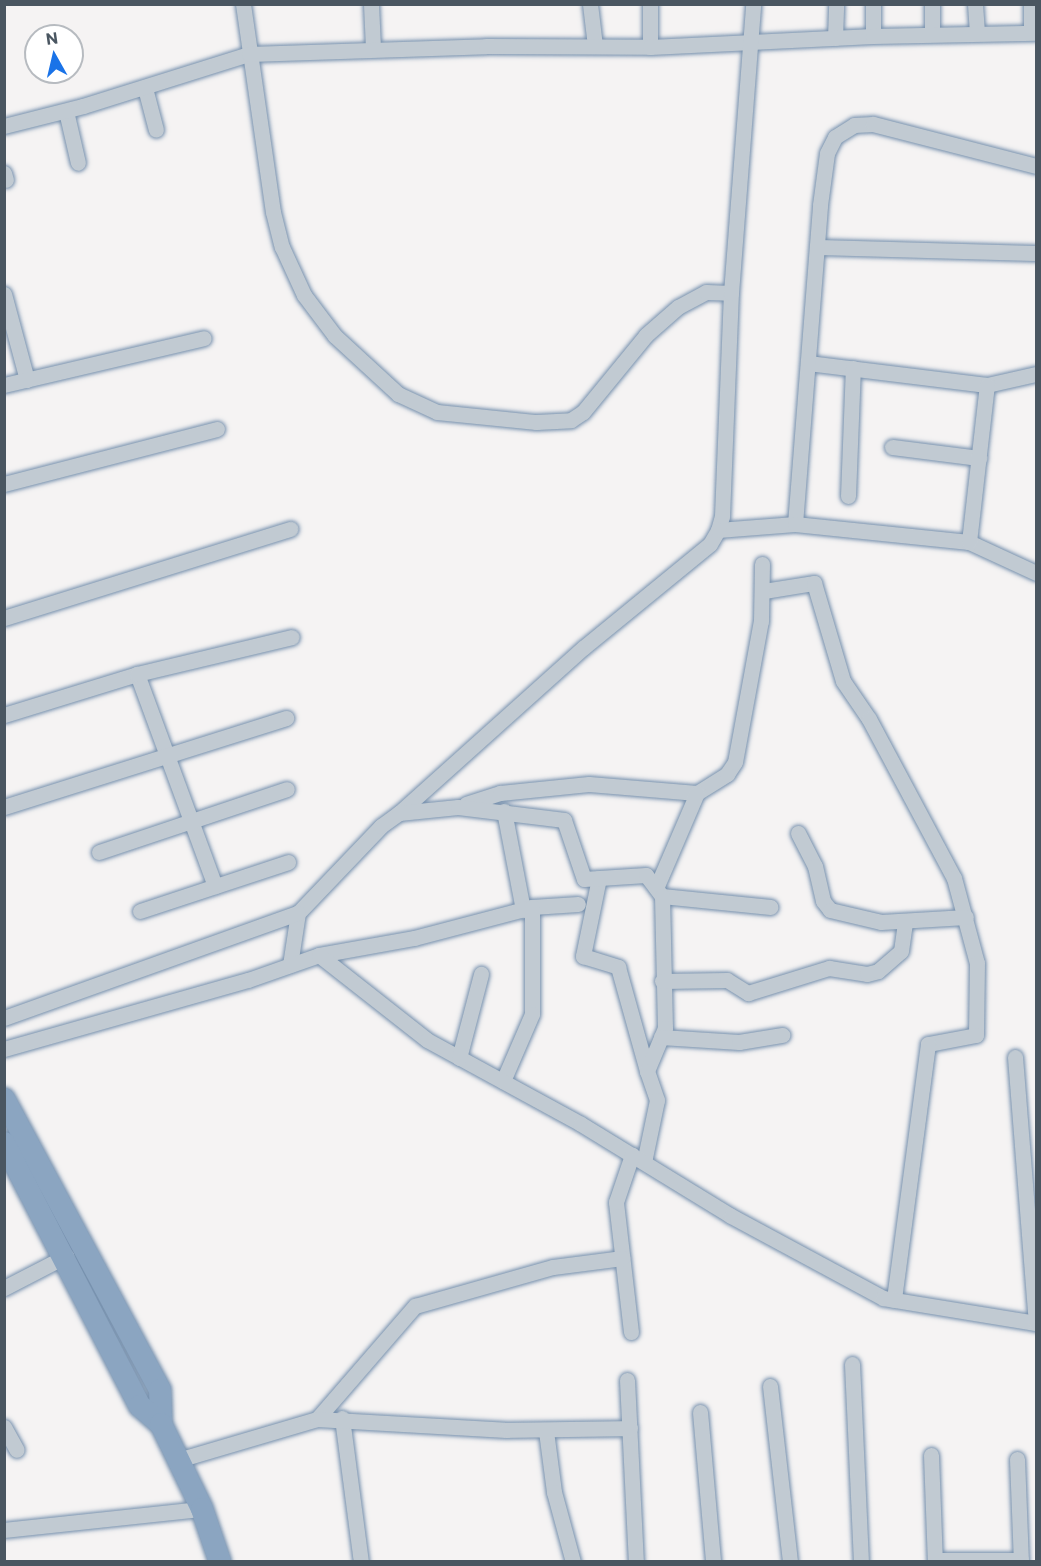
<!DOCTYPE html>
<html>
<head>
<meta charset="utf-8">
<style>
	body { margin:0 }
	#map { position:relative; width:1041px; height:1566px; overflow:hidden; background:#f5f3f3; font-family:Commissioner,sans-serif }
	div>[style] { position:absolute }
	.roads { filter:drop-shadow(0 0 2px #7690ad) drop-shadow(0 0 2px #7690ad) }
	.minor>* { height:15px; margin:-7.5px; padding:0 7.5px; transform-origin:7.5px; border-radius:7.5px; background:#c1cad2 }
	.highway>* { height:22px; margin:-11px; padding:0 11px; transform-origin:11px; border-radius:11px; background:#8ba5c1 }
	span { translate:-50% -50%; white-space:nowrap; text-align:center; line-height:1.15; -webkit-text-stroke:4.5px #fff; paint-order:stroke }
	.frame { position:absolute; inset:0; border:6px solid #4a5661; pointer-events:none }
	.north { position:absolute; left:24px; top:24px; width:60px; height:60px; box-sizing:border-box; background:#fff; border:2px solid #b7bbc0; border-radius:50%; rotate:352deg; font-size:16px; font-weight:700; line-height:24px; text-align:center; color:#4a5661 }
	.north::after { content:''; display:block; margin:auto; width:21px; height:27px; background:#1a73e8; clip-path:polygon(50% 0,100% 100%,50% 72%,0 100%) }
</style>
</head>
<body>
<div id="map">
	<div class="roads">
		<div class="minor">
			<div style="left:243px;top:4px;width:210px;rotate:81.8deg"></div>
			<div style="left:273px;top:212px;width:36px;rotate:76deg"></div>
			<div style="left:282px;top:247px;width:53px;rotate:65.4deg"></div>
			<div style="left:304px;top:295px;width:51px;rotate:52.9deg"></div>
			<div style="left:335px;top:336px;width:86px;rotate:42.6deg"></div>
			<div style="left:398px;top:394px;width:43px;rotate:24.8deg"></div>
			<div style="left:437px;top:412px;width:100px;rotate:5.8deg"></div>
			<div style="left:536px;top:422px;width:35px;rotate:-3deg"></div>
			<div style="left:571px;top:420px;width:14px;rotate:-34deg"></div>
			<div style="left:583px;top:412px;width:99px;rotate:-50.7deg"></div>
			<div style="left:646px;top:335px;width:43px;rotate:-41.2deg"></div>
			<div style="left:678px;top:307px;width:32px;rotate:-28deg"></div>
			<div style="left:706px;top:292px;width:25px;rotate:2deg"></div>
			<div style="left:371px;top:4px;width:44px;rotate:87.4deg"></div>
			<div style="left:590px;top:4px;width:42px;rotate:83.2deg"></div>
			<div style="left:873px;top:4px;width:32px;rotate:90deg"></div>
			<div style="left:932px;top:4px;width:30px;rotate:90deg"></div>
			<div style="left:975px;top:4px;width:29px;rotate:86deg"></div>
			<div style="left:1031px;top:4px;width:28px;rotate:90deg"></div>
			<div style="left:835px;top:38px;width:34px;rotate:-88deg"></div>
			<div style="left:650px;top:47px;width:43px;rotate:-90deg"></div>
			<div style="left:145px;top:88px;width:43px;rotate:75.3deg"></div>
			<div style="left:66px;top:111px;width:53px;rotate:77deg"></div>
			<div style="left:4px;top:126px;width:81px;rotate:-14.2deg"></div>
			<div style="left:83px;top:106px;width:174px;rotate:-17.4deg"></div>
			<div style="left:249px;top:54px;width:237px;rotate:-1.9deg"></div>
			<div style="left:486px;top:46px;width:164px;rotate:0.3deg"></div>
			<div style="left:650px;top:47px;width:223px;rotate:-2.8deg"></div>
			<div style="left:873px;top:36px;width:163px;rotate:-1.1deg"></div>
			<div style="left:4px;top:173px;width:7px;rotate:74deg"></div>
			<div style="left:817px;top:247px;width:219px;rotate:1.6deg"></div>
			<div style="left:4px;top:294px;width:89px;rotate:75deg"></div>
			<div style="left:808px;top:363px;width:180px;rotate:7deg"></div>
			<div style="left:987px;top:385px;width:50px;rotate:-12.7deg"></div>
			<div style="left:4px;top:385px;width:205px;rotate:-13.2deg"></div>
			<div style="left:892px;top:447px;width:88px;rotate:7.2deg"></div>
			<div style="left:4px;top:484px;width:220px;rotate:-14.5deg"></div>
			<div style="left:848px;top:496px;width:128px;rotate:-87.8deg"></div>
			<div style="left:795px;top:524px;width:320px;rotate:-85.5deg"></div>
			<div style="left:820px;top:205px;width:52px;rotate:-82.3deg"></div>
			<div style="left:827px;top:153px;width:18px;rotate:-63deg"></div>
			<div style="left:835px;top:137px;width:22px;rotate:-32deg"></div>
			<div style="left:854px;top:125px;width:19px;rotate:-3deg"></div>
			<div style="left:873px;top:124px;width:168px;rotate:14.4deg"></div>
			<div style="left:718px;top:530px;width:77px;rotate:-4.5deg"></div>
			<div style="left:795px;top:524px;width:175px;rotate:5.9deg"></div>
			<div style="left:969px;top:542px;width:74px;rotate:24.8deg"></div>
			<div style="left:969px;top:542px;width:158px;rotate:-83.5deg"></div>
			<div style="left:764px;top:591px;width:51px;rotate:-9.1deg"></div>
			<div style="left:814px;top:583px;width:102px;rotate:73.5deg"></div>
			<div style="left:843px;top:681px;width:46px;rotate:55.6deg"></div>
			<div style="left:869px;top:719px;width:180px;rotate:61.9deg"></div>
			<div style="left:954px;top:878px;width:88px;rotate:74.9deg"></div>
			<div style="left:977px;top:963px;width:72px;rotate:90.8deg"></div>
			<div style="left:976px;top:1035px;width:49px;rotate:169.4deg"></div>
			<div style="left:928px;top:1044px;width:258px;rotate:97.6deg"></div>
			<div style="left:4px;top:618px;width:300px;rotate:-17.3deg"></div>
			<div style="left:137px;top:674px;width:226px;rotate:69.8deg"></div>
			<div style="left:4px;top:715px;width:139px;rotate:-17.1deg"></div>
			<div style="left:137px;top:674px;width:159px;rotate:-13.4deg"></div>
			<div style="left:697px;top:793px;width:36px;rotate:-32deg"></div>
			<div style="left:727px;top:774px;width:14px;rotate:-56deg"></div>
			<div style="left:735px;top:762px;width:143px;rotate:-79.6deg"></div>
			<div style="left:761px;top:621px;width:57px;rotate:-89deg"></div>
			<div style="left:466px;top:804px;width:36px;rotate:-18deg"></div>
			<div style="left:500px;top:793px;width:89px;rotate:-5.8deg"></div>
			<div style="left:589px;top:784px;width:108px;rotate:4.8deg"></div>
			<div style="left:697px;top:793px;width:103px;rotate:113.3deg"></div>
			<div style="left:4px;top:807px;width:296px;rotate:-17.5deg"></div>
			<div style="left:504px;top:811px;width:101px;rotate:79.1deg"></div>
			<div style="left:399px;top:813px;width:247px;rotate:-41.9deg"></div>
			<div style="left:583px;top:648px;width:164px;rotate:-39.3deg"></div>
			<div style="left:710px;top:544px;width:16px;rotate:-60deg"></div>
			<div style="left:718px;top:530px;width:15px;rotate:-74deg"></div>
			<div style="left:722px;top:516px;width:223px;rotate:-87.7deg"></div>
			<div style="left:731px;top:293px;width:290px;rotate:-85.6deg"></div>
			<div style="left:798px;top:833px;width:37px;rotate:63deg"></div>
			<div style="left:815px;top:866px;width:36px;rotate:77deg"></div>
			<div style="left:823px;top:901px;width:11px;rotate:52deg"></div>
			<div style="left:830px;top:910px;width:52px;rotate:13.2deg"></div>
			<div style="left:881px;top:922px;width:85px;rotate:-3.4deg"></div>
			<div style="left:99px;top:852px;width:198px;rotate:-18.5deg"></div>
			<div style="left:599px;top:878px;width:80px;rotate:101.6deg"></div>
			<div style="left:583px;top:956px;width:37px;rotate:17deg"></div>
			<div style="left:618px;top:967px;width:108px;rotate:74.4deg"></div>
			<div style="left:662px;top:896px;width:109px;rotate:5.8deg"></div>
			<div style="left:532px;top:907px;width:46px;rotate:-3.7deg"></div>
			<div style="left:140px;top:911px;width:156px;rotate:-18.3deg"></div>
			<div style="left:319px;top:955px;width:97px;rotate:-10.1deg"></div>
			<div style="left:414px;top:938px;width:122px;rotate:-14.7deg"></div>
			<div style="left:532px;top:907px;width:107px;rotate:90deg"></div>
			<div style="left:532px;top:1014px;width:73px;rotate:113.4deg"></div>
			<div style="left:290px;top:965px;width:53px;rotate:-81.3deg"></div>
			<div style="left:298px;top:913px;width:120px;rotate:-46.3deg"></div>
			<div style="left:381px;top:826px;width:22px;rotate:-36deg"></div>
			<div style="left:399px;top:813px;width:59px;rotate:-5.8deg"></div>
			<div style="left:458px;top:807px;width:107px;rotate:7deg"></div>
			<div style="left:564px;top:820px;width:62px;rotate:71.3deg"></div>
			<div style="left:584px;top:879px;width:62px;rotate:-3.7deg"></div>
			<div style="left:646px;top:875px;width:26px;rotate:53deg"></div>
			<div style="left:662px;top:896px;width:132px;rotate:88.7deg"></div>
			<div style="left:665px;top:1028px;width:47px;rotate:112.7deg"></div>
			<div style="left:647px;top:1071px;width:31px;rotate:71deg"></div>
			<div style="left:657px;top:1100px;width:63px;rotate:101.8deg"></div>
			<div style="left:662px;top:981px;width:65px;rotate:-0.9deg"></div>
			<div style="left:727px;top:980px;width:25px;rotate:32deg"></div>
			<div style="left:748px;top:993px;width:85px;rotate:-17.2deg"></div>
			<div style="left:829px;top:968px;width:38px;rotate:9deg"></div>
			<div style="left:867px;top:974px;width:11px;rotate:-15deg"></div>
			<div style="left:878px;top:971px;width:30px;rotate:-41deg"></div>
			<div style="left:901px;top:951px;width:30px;rotate:-82deg"></div>
			<div style="left:4px;top:1018px;width:312px;rotate:-19.7deg"></div>
			<div style="left:661px;top:1037px;width:78px;rotate:3.7deg"></div>
			<div style="left:739px;top:1042px;width:44px;rotate:-9.2deg"></div>
			<div style="left:4px;top:1049px;width:254px;rotate:-15.8deg"></div>
			<div style="left:248px;top:980px;width:75px;rotate:-19.4deg"></div>
			<div style="left:319px;top:955px;width:137px;rotate:38.2deg"></div>
			<div style="left:427px;top:1040px;width:175px;rotate:28.6deg"></div>
			<div style="left:581px;top:1124px;width:176px;rotate:31.5deg"></div>
			<div style="left:731px;top:1216px;width:173px;rotate:28.3deg"></div>
			<div style="left:883px;top:1298px;width:155px;rotate:9.3deg"></div>
			<div style="left:1015px;top:1057px;width:267px;rotate:85.5deg"></div>
			<div style="left:459px;top:1058px;width:87px;rotate:-75.3deg"></div>
			<div style="left:4px;top:1288px;width:70px;rotate:-27.3deg"></div>
			<div style="left:631px;top:1332px;width:131px;rotate:-96.6deg"></div>
			<div style="left:616px;top:1202px;width:50px;rotate:-71.2deg"></div>
			<div style="left:852px;top:1364px;width:198px;rotate:87.4deg"></div>
			<div style="left:627px;top:1380px;width:182px;rotate:87.2deg"></div>
			<div style="left:770px;top:1386px;width:177px;rotate:83.5deg"></div>
			<div style="left:700px;top:1412px;width:151px;rotate:85deg"></div>
			<div style="left:342px;top:1418px;width:145px;rotate:82.5deg"></div>
			<div style="left:317px;top:1419px;width:150px;rotate:-49.1deg"></div>
			<div style="left:415px;top:1306px;width:143px;rotate:-15.8deg"></div>
			<div style="left:553px;top:1267px;width:70px;rotate:-7.4deg"></div>
			<div style="left:4px;top:1427px;width:26px;rotate:61deg"></div>
			<div style="left:546px;top:1431px;width:62px;rotate:82.5deg"></div>
			<div style="left:554px;top:1492px;width:73px;rotate:74.8deg"></div>
			<div style="left:931px;top:1455px;width:107px;rotate:87.9deg"></div>
			<div style="left:1017px;top:1459px;width:103px;rotate:87.8deg"></div>
			<div style="left:178px;top:1460px;width:145px;rotate:-16.4deg"></div>
			<div style="left:317px;top:1419px;width:190px;rotate:3.3deg"></div>
			<div style="left:507px;top:1430px;width:123px;rotate:-0.9deg"></div>
			<div style="left:4px;top:1530px;width:199px;rotate:-6.1deg"></div>
			<div style="left:935px;top:1560px;width:86px"></div>
		</div>
		<div class="highway">
			<div style="left:4px;top:1099px;width:330px;rotate:61.8deg"></div>
			<div style="left:160px;top:1390px;width:34px;rotate:88deg"></div>
			<div style="left:4px;top:1143px;width:296px;rotate:62.7deg"></div>
			<div style="left:140px;top:1406px;width:28px;rotate:41deg"></div>
			<div style="left:161px;top:1424px;width:94px;rotate:64.2deg"></div>
			<div style="left:202px;top:1509px;width:56px;rotate:71.2deg"></div>
		</div>
	</div>
	<div class="frame"></div>
	<div class="north">N</div>
</div>
</body>
</html>
